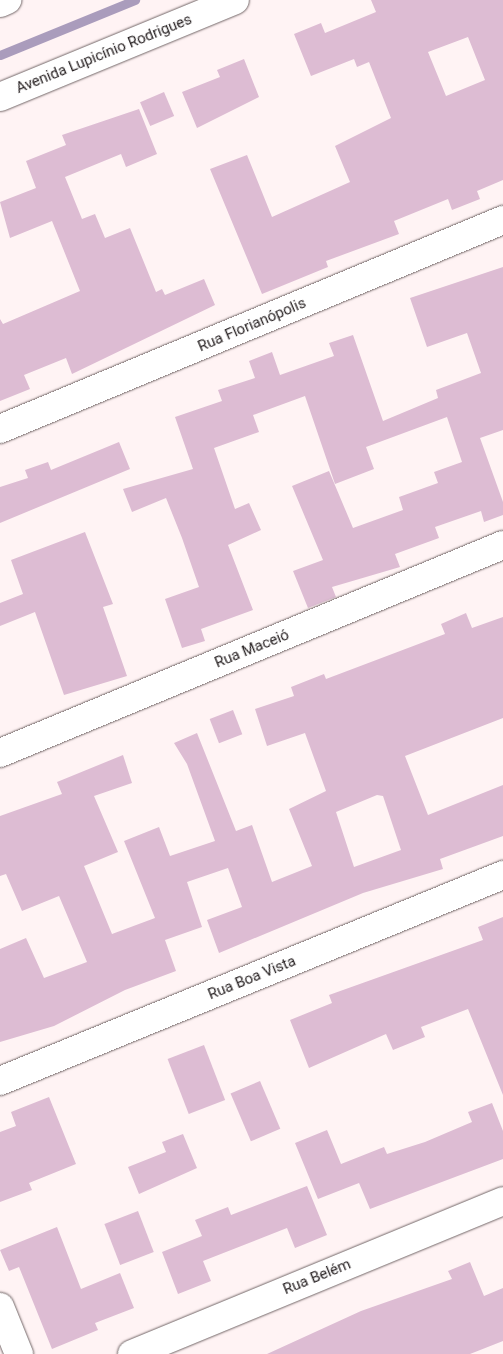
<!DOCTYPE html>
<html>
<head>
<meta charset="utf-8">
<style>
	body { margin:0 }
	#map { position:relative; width:503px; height:1354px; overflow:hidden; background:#fff3f4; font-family:Roboto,sans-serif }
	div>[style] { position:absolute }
	.stream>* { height:9px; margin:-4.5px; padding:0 4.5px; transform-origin:4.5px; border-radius:4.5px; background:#aa9cbc }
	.building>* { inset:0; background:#ddbcd3; transform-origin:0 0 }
	.roads { filter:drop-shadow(0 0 1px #736768) drop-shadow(0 0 1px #736768) }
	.minor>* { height:28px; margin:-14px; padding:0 14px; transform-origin:14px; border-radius:14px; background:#fff }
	span { translate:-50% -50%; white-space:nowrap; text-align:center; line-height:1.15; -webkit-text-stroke:5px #fff; paint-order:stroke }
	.street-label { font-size:15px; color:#282223 }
</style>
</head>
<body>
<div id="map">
	<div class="stream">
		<div style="left:0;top:55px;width:146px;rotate:-22.2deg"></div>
	</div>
	<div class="building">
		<div style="clip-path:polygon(evenodd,371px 0,503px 0,503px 180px,477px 191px,480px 199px,452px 210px,448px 199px,394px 221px,399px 234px,326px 261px,328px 267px,262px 294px,210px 169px,247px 155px,272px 217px,350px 182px,335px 146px,391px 118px,369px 62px,357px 67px,354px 59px,311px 76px,294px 34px,321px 23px,325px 33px,376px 12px,371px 0,468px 37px,485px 80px,446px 96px,428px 52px,468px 37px)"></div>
		<div style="clip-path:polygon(244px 59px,259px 97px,197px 128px,182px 92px,220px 77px,217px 70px)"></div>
		<div style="left:164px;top:92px;width:26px;height:26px;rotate:67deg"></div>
		<div style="clip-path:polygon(139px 109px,157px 154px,126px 167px,121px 154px,65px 177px,82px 219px,95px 214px,105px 238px,130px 228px,156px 292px,162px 289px,165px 295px,204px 279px,215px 305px,72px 374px,66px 358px,24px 375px,30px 389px,0 401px,0 319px,3px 324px,80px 291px,52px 221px,10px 238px,0 202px,36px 188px,26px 161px,66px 145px,62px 135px)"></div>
		<div style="clip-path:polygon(503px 267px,503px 430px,480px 438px,503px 502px,503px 515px,484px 522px,481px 511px,435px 527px,439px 538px,395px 554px,400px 567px,332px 587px,336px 597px,308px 608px,293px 571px,323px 560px,292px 486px,329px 471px,353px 528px,403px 510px,399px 497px,438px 483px,434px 472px,462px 462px,447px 417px,366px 447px,374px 469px,335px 484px,305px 396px,253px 415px,259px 432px,214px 448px,235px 509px,249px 503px,261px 530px,228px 545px,253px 610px,201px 629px,205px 641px,182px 648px,165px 599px,199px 587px,182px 538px,166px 498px,132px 512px,123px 489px,193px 469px,175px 417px,222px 401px,218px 390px,255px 378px,249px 361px,272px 352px,280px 375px,334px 356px,329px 343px,353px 335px,383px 421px,438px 398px,436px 390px,481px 373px,467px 333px,427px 347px,410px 298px)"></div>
		<div style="clip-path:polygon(119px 442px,130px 469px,0 523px,0 487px,28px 478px,25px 470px,48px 462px,51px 470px)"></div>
		<div style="clip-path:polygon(85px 532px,113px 604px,103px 607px,127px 676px,64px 695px,35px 612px,0 626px,0 603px,23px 594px,11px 560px)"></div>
		<div style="clip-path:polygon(evenodd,466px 613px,472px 628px,503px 617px,503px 718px,405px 756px,428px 815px,503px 785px,503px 836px,440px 859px,443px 869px,363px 893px,219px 953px,207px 920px,242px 907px,228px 868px,187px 882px,202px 927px,165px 940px,176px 971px,125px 990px,54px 1026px,0 1042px,0 949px,26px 938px,44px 978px,87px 962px,59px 896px,22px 911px,6px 874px,0 876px,0 816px,62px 794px,57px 782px,123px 755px,132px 783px,94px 796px,118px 852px,84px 866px,112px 934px,155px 918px,124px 841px,159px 827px,170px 856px,215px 841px,187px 764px,174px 743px,197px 733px,236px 831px,252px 825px,272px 882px,312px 866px,289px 809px,326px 791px,305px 733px,267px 746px,255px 709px,294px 696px,291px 687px,324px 674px,326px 679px,445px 634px,441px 624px,466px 613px,377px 795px,383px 796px,401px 850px,354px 867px,336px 812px,377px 795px)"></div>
		<div style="left:233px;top:710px;width:26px;height:25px;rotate:69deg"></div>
		<div style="clip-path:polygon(503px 917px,503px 1095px,468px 1009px,421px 1027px,425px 1037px,393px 1050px,386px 1034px,309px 1068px,290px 1020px,332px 1003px,329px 995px,483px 940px,478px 927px)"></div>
		<div style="left:204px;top:1045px;width:59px;height:39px;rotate:69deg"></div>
		<div style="left:260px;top:1081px;width:52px;height:32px;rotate:67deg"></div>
		<div style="clip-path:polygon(49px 1097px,76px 1164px,29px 1183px,32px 1190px,0 1202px,0 1132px,16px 1126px,11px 1112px)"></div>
		<div style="clip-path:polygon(492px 1103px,503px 1131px,503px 1159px,370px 1209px,359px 1183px,318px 1199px,295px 1143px,327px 1130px,341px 1164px,384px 1147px,387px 1154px,425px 1142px,472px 1122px,468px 1112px)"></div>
		<div style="clip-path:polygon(183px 1134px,197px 1168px,139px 1194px,128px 1167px,166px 1152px,162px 1142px)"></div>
		<div style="clip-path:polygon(307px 1186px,327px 1235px,295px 1248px,287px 1228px,203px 1261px,211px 1281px,178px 1294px,162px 1252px,202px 1236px,195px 1220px,228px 1207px,231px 1215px)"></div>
		<div style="left:138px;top:1211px;width:44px;height:36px;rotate:69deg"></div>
		<div style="clip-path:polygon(57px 1227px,81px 1289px,120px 1273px,134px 1308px,95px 1323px,98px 1330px,52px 1349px,19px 1267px,9px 1271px,0 1250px)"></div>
		<div style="clip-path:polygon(470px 1262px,484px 1296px,503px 1288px,503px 1341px,470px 1354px,267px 1354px,361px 1311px,452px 1279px,448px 1271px)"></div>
	</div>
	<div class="roads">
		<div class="minor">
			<div style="left:0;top:3px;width:8px;rotate:-23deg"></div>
			<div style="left:0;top:97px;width:254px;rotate:-22.4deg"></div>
			<div style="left:0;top:429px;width:545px;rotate:-22.56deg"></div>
			<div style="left:0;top:753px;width:544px;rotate:-22.47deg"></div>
			<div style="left:0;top:1081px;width:544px;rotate:-22.27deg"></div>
			<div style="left:0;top:1307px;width:51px;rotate:68deg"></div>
			<div style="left:132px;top:1354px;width:401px;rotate:-22.4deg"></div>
		</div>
	</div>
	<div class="street-label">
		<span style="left:104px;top:54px;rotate:-22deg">Avenida Lupicínio Rodrigues</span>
		<span style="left:252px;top:325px;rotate:-23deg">Rua Florianópolis</span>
		<span style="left:252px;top:649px;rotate:-22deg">Rua Maceió</span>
		<span style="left:252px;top:978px;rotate:-22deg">Rua Boa Vista</span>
		<span style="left:317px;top:1277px;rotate:-22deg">Rua Belém</span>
	</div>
</div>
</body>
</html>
